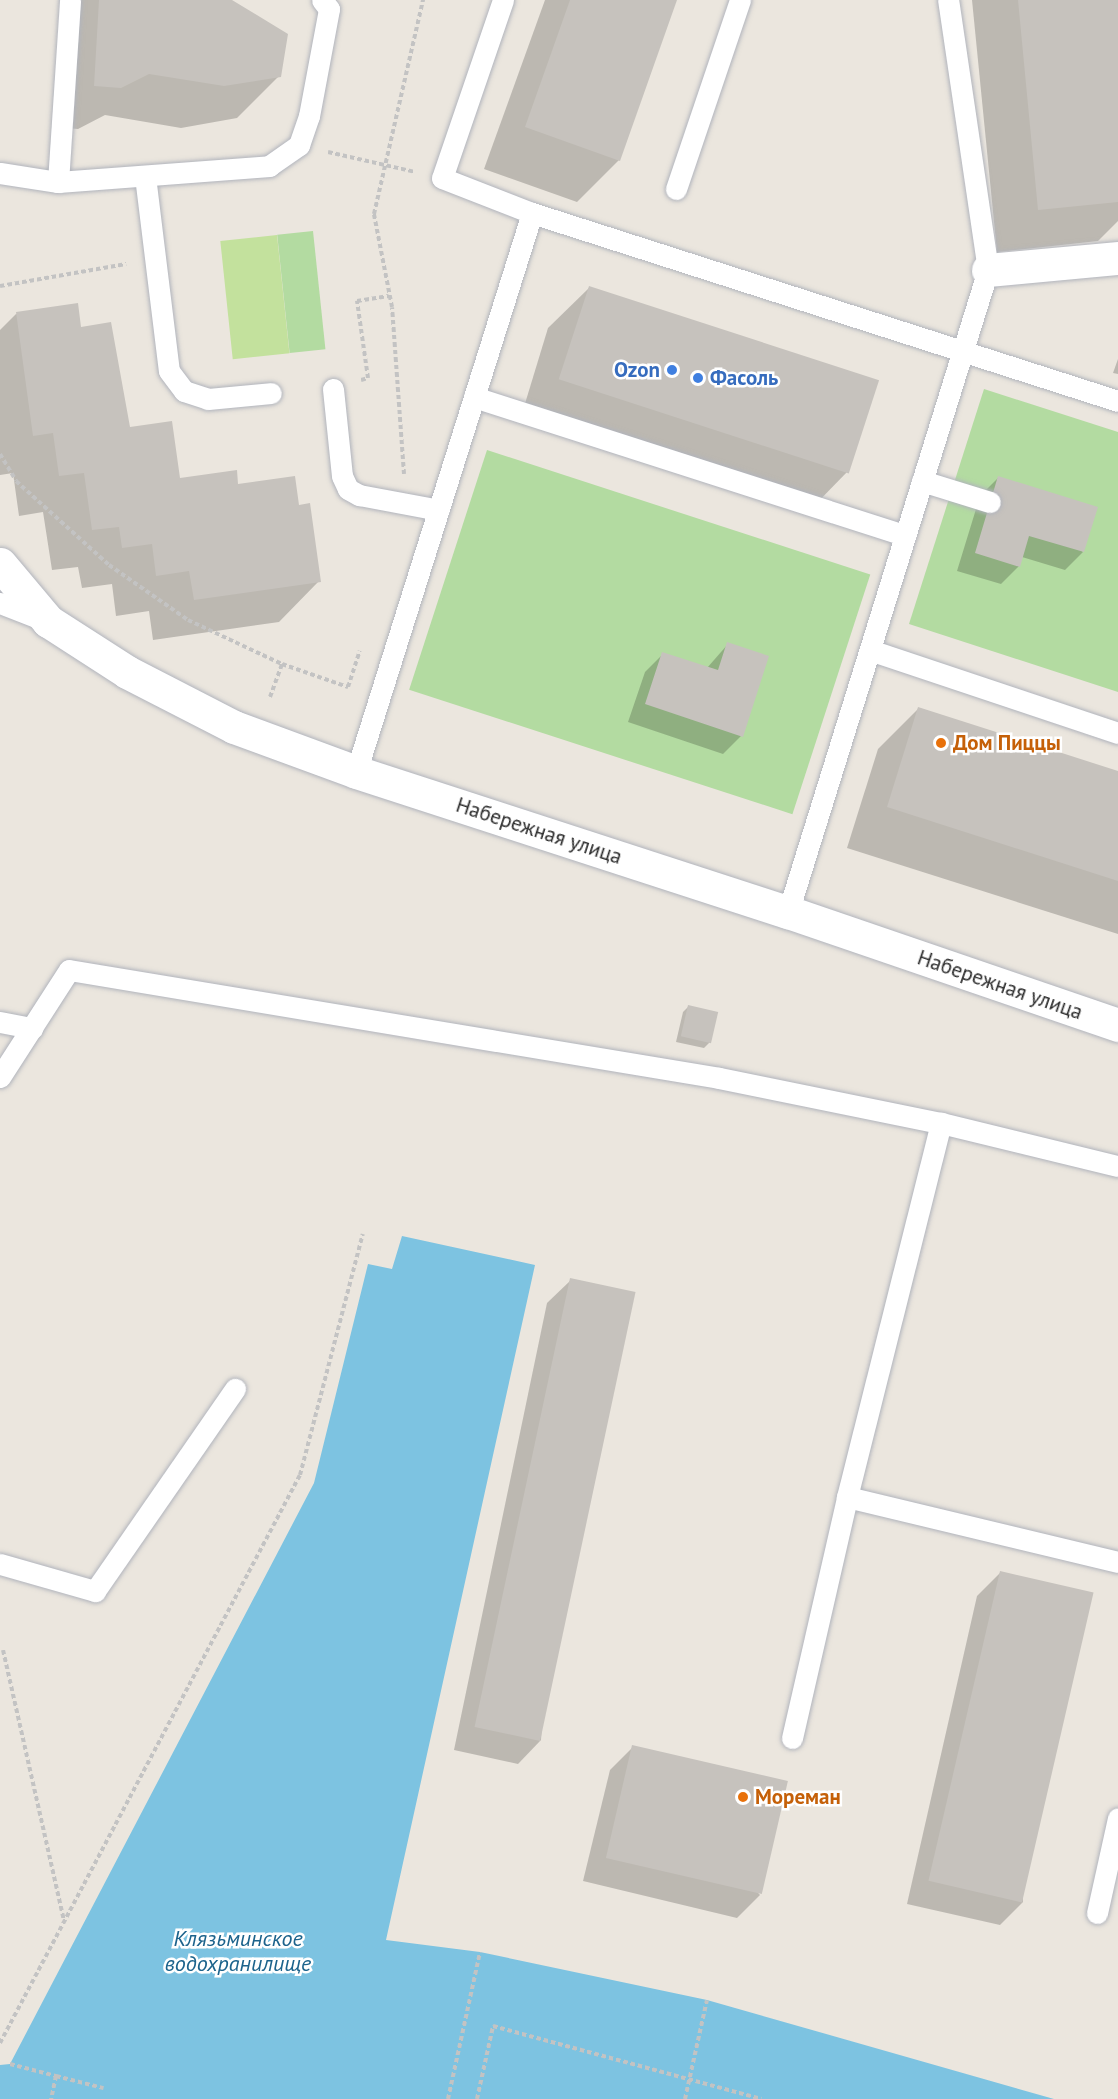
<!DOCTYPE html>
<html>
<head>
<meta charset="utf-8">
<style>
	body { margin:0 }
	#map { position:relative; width:1118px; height:2099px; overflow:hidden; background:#ebe6de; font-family:"PT Sans",sans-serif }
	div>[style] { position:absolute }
	.green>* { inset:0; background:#b3dba1; transform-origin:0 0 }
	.pitch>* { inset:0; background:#c3e19d; transform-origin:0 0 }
	.water>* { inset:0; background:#7dc3e1 }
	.shadow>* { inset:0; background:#0003 }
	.building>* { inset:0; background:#c6c2bd; transform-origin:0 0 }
	.path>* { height:4px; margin-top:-2px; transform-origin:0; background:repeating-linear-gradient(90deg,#c3c3c3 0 4.5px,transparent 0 7.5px) }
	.roads { filter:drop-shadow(0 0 2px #b1b4bc) drop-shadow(0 0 2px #b1b4bc) }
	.lane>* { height:21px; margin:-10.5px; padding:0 10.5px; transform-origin:10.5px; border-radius:10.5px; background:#fff }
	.street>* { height:33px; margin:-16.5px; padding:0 16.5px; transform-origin:16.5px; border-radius:16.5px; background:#fff }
	.secondary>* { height:33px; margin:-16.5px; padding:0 16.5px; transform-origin:16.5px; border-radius:16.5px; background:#fff }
	.dots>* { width:16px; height:16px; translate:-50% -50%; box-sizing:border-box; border:3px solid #fff; border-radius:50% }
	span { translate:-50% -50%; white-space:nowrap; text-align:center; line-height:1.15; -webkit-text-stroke:5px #fff; paint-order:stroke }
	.shop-label { font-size:21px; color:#366cbe; font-weight:700 }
	.right { translate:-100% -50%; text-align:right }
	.left { translate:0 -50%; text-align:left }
	.food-label { font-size:21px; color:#c56008; font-weight:700 }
	.street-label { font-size:21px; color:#2a2a2a }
	.water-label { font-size:22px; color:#1c638c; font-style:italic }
</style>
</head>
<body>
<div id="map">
	<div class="green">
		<div style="left:313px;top:231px;width:119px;height:36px;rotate:84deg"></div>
		<div style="clip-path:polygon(984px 389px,1118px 432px,1118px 692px,909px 624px)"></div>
		<div style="left:487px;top:450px;width:403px;height:252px;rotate:18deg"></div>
	</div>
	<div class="pitch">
		<div style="left:277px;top:235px;width:119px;height:57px;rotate:84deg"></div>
	</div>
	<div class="water">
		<div style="clip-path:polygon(402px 1236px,535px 1265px,386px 1940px,480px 1952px,707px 2000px,1054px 2099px,0 2099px,0 2065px,10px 2064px,314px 1483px,368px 1264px,392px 1269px)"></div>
	</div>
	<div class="shadow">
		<div style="clip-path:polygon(73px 0,229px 0,279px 76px,237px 118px,181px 128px,105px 115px,78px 129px,53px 127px)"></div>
		<div style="clip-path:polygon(545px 0,676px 0,619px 160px,577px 202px,484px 169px)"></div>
		<div style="clip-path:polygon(972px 0,1118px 0,1118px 221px,1098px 241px,997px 252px)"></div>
		<div style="clip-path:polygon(589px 288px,849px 470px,809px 511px,520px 420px,548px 328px)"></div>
		<div style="clip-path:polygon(16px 314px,80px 328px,129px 429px,179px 480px,237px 486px,298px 507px,319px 581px,279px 622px,153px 640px,149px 611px,116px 616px,112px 584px,82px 588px,78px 567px,52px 570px,43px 512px,19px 516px,13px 473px,0 475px,0 330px)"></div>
		<div style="clip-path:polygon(1118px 359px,1118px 374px,1113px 373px)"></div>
		<div style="clip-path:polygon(998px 478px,1083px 552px,1065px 570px,1022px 557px,1019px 566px,1001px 584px,957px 571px,980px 496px)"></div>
		<div style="clip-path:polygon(728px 644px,741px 736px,723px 754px,628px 722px,645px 672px,663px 654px,707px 668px)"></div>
		<div style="clip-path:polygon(919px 708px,1118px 773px,1118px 934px,847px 848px,878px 749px)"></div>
		<div style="clip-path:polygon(689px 1006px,710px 1042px,704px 1048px,676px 1042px,683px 1012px)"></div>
		<div style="clip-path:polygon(571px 1280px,541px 1740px,518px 1764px,454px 1750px,547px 1303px)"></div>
		<div style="clip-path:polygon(1000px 1573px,1023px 1902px,1000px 1925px,907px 1904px,977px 1596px)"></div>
		<div style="clip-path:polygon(633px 1747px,760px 1895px,737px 1918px,583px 1881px,610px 1770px)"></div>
	</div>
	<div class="building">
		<div style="clip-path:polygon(99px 0,232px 0,288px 34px,281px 77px,224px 86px,149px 74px,121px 88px,94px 86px)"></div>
		<div style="clip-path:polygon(570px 0,677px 0,620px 161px,525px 127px)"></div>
		<div style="clip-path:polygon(1018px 0,1118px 0,1118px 202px,1038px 210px)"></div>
		<div style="left:589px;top:286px;width:305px;height:98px;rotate:18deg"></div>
		<div style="clip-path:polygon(78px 303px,81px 327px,111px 322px,130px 427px,172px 421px,180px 478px,237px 470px,238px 484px,295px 476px,299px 505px,310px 503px,321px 582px,194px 600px,189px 571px,156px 576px,152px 544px,122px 548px,119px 527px,92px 530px,84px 473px,59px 476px,53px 433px,33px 436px,16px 312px)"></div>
		<div style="clip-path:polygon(998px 476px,1098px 507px,1084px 552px,1029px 536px,1020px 567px,975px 553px)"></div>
		<div style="clip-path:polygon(727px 642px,769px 656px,743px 737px,645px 704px,662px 652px,718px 670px)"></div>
		<div style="clip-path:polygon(918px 707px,1118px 771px,1118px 881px,887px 807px)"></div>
		<div style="left:688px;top:1005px;width:31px;height:32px;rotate:13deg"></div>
		<div style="left:570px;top:1278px;width:67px;height:459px;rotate:12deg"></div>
		<div style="left:1000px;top:1571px;width:96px;height:318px;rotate:13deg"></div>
		<div style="left:632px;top:1745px;width:160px;height:116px;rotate:13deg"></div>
	</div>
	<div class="path">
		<div style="left:328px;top:152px;width:89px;rotate:12.9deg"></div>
		<div style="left:0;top:286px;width:128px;rotate:-9.9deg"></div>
		<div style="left:361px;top:380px;width:7px;rotate:-16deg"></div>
		<div style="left:368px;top:378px;width:78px;rotate:-98.1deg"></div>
		<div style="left:357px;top:301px;width:32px;rotate:-9deg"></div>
		<div style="left:0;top:454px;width:31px;rotate:59deg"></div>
		<div style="left:16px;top:481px;width:125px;rotate:42.1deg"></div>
		<div style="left:109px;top:565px;width:96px;rotate:34.8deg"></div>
		<div style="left:188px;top:620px;width:104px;rotate:25.1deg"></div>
		<div style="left:282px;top:664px;width:70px;rotate:19.2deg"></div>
		<div style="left:348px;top:687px;width:38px;rotate:-72deg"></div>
		<div style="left:404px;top:474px;width:167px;rotate:-94.1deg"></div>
		<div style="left:392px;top:307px;width:95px;rotate:-101deg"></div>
		<div style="left:374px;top:214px;width:220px;rotate:-77.1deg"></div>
		<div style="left:270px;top:697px;width:35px;rotate:-70deg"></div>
		<div style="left:3px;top:1650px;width:278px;rotate:77.3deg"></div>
		<div style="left:0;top:2043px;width:642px;rotate:-62.16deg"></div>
		<div style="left:300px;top:1475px;width:249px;rotate:-75.4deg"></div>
		<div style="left:10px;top:2064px;width:48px;rotate:14.6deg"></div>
		<div style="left:56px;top:2076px;width:24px;rotate:102deg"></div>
		<div style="left:56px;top:2076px;width:49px;rotate:14.3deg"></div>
		<div style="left:448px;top:2099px;width:150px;rotate:-77.7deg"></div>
		<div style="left:477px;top:2099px;width:75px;rotate:-77.6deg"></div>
		<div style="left:493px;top:2026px;width:278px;rotate:15.2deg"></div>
		<div style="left:685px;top:2099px;width:101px;rotate:-77.5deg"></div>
	</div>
	<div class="roads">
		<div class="lane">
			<div style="left:503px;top:0;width:188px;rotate:108.9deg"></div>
			<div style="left:442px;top:178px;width:97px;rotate:21.3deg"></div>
			<div style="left:0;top:173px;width:59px;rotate:8.8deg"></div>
			<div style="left:58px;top:182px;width:212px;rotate:-4.3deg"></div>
			<div style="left:269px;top:166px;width:37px;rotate:-35deg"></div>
			<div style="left:299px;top:145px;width:31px;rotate:-71deg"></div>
			<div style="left:309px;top:116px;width:109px;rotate:-79.4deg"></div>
			<div style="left:329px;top:9px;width:11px;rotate:-128deg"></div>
			<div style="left:145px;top:176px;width:196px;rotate:83deg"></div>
			<div style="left:169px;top:371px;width:25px;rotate:53deg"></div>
			<div style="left:184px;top:391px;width:25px;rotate:18deg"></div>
			<div style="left:208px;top:399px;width:63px;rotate:-5.4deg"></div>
			<div style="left:58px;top:182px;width:182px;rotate:-86.2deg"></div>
			<div style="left:676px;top:189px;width:200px;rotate:-71.3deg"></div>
			<div style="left:333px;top:389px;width:87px;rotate:84.1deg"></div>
			<div style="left:342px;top:476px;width:14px;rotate:65deg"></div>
			<div style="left:348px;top:489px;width:13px;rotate:29deg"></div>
			<div style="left:359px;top:495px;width:81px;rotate:10.6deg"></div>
			<div style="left:474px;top:397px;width:453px;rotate:17.8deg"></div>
			<div style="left:922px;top:481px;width:71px;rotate:17.2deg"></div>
			<div style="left:0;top:603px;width:44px;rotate:21.3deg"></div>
			<div style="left:870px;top:650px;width:262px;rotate:18.5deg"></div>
			<div style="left:356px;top:772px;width:586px;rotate:-72.52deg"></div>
			<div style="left:532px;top:213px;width:615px;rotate:17.79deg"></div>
			<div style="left:788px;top:912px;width:672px;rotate:-72.7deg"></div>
			<div style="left:988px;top:270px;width:273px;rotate:-98.4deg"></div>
			<div style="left:0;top:1022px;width:33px;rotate:11deg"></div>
			<div style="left:0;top:1077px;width:127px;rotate:-57.2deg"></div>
			<div style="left:69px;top:970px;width:659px;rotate:9.43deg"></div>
			<div style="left:719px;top:1078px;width:227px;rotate:11.5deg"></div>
			<div style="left:941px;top:1123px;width:182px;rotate:13.7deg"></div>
			<div style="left:847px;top:1497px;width:279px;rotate:13.5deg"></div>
			<div style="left:0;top:1564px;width:99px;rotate:15.9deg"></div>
			<div style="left:95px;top:1591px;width:246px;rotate:-55.3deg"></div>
			<div style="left:792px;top:1738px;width:247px;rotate:-77.1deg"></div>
			<div style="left:847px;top:1497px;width:386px;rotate:-75.9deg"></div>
			<div style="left:1097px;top:1913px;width:97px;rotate:-77.5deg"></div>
		</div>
		<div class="street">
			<div style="left:988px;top:270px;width:131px;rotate:-5.3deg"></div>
		</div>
		<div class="secondary">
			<div style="left:0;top:564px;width:75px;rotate:49.9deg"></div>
			<div style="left:48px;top:621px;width:94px;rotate:32.8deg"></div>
			<div style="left:127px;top:672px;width:120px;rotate:27.2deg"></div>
			<div style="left:234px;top:727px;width:130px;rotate:20.2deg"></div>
			<div style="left:356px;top:772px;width:454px;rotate:18deg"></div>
			<div style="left:788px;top:912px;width:349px;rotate:18.9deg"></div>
		</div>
	</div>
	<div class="dots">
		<div style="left:672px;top:370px;background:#3f7fe0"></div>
		<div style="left:698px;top:378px;background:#3f7fe0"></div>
		<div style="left:941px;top:743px;background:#e8710a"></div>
		<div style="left:743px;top:1797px;background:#e8710a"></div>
	</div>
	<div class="shop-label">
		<span class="right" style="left:660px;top:370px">Ozon</span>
		<span class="left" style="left:710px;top:378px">Фасоль</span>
	</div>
	<div class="food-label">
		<span class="left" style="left:953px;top:743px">Дом Пиццы</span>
		<span class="left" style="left:755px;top:1797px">Мореман</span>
	</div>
	<div class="street-label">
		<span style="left:539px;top:831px;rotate:18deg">Набережная улица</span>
		<span style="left:1000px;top:985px;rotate:19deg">Набережная улица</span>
	</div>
	<div class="water-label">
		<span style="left:238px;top:1951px">Клязьминское<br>водохранилище</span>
	</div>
</div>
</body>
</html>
